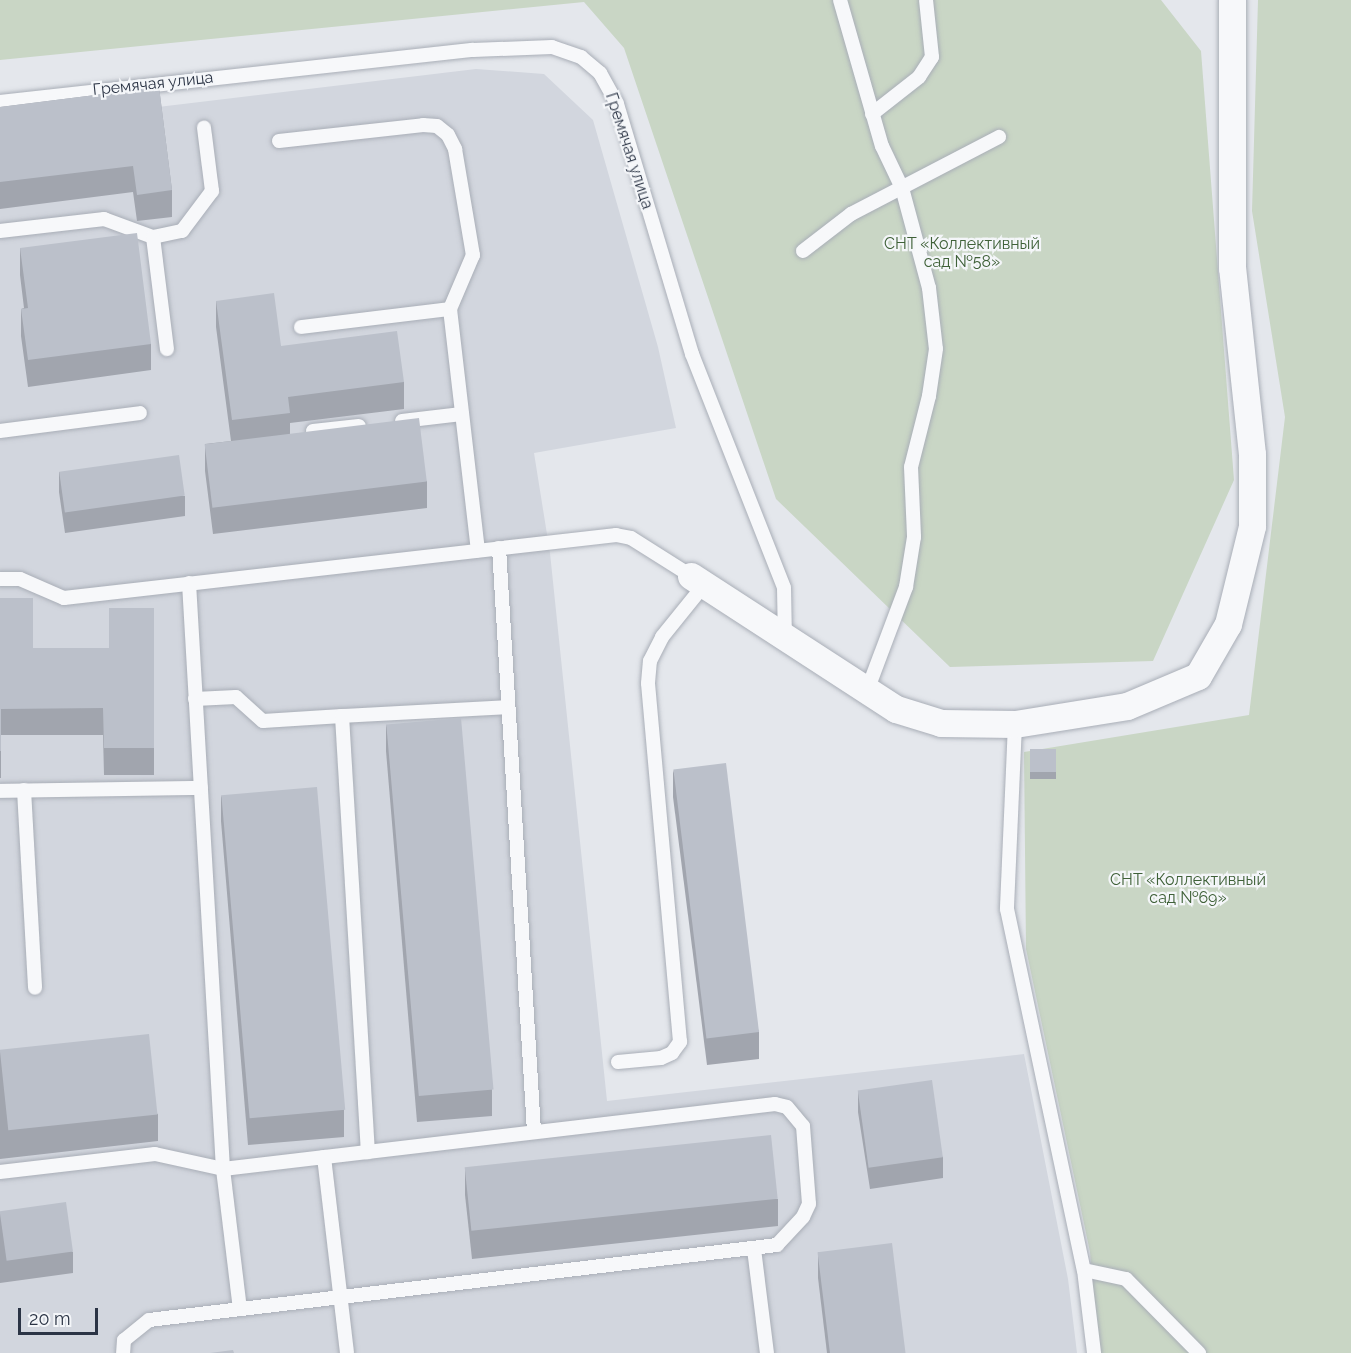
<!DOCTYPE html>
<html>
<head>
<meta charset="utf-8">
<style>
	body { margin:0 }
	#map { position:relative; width:1351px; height:1353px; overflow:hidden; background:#e4e7ec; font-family:Raleway,sans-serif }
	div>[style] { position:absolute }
	.built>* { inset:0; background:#d2d6de }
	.green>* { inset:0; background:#c9d6c5 }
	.roads { filter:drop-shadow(0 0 2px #a9aeb7) drop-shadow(0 0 2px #a9aeb7) }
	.lane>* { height:14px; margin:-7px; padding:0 7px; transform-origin:7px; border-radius:7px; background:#f7f8fa }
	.street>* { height:27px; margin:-13.5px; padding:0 13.5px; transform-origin:13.5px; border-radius:13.5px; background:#f7f8fa }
	.wall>* { inset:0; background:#a1a5ae; transform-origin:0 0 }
	.building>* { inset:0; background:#bbc0ca; transform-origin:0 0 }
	span { translate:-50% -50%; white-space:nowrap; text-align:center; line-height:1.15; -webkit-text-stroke:4.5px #f4f6f9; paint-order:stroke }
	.street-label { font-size:16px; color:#2b3445 }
	.park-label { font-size:16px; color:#3f6138 }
	.scale { position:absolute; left:18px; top:1308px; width:80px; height:27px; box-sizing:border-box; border:3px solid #2b3445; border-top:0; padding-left:8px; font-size:18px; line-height:21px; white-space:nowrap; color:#2b3445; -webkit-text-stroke:4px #f4f6f9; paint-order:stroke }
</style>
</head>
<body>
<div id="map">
	<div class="built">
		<div style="clip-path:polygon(476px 69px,544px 74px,593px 120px,658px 347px,676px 428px,534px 453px,550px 553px,607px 1101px,1024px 1054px,1068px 1279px,1077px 1353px,0 1353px,0 126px)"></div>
	</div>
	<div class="green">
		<div style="clip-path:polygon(0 0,1161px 0,1201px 51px,1234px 480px,1153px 661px,950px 667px,776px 499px,624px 48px,584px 2px,0 60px)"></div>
		<div style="clip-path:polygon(1258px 0,1351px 0,1351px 1353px,1098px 1353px,1090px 1252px,1026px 949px,1024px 752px,1249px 715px,1285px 417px,1252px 211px)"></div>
	</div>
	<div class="roads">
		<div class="lane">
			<div style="left:840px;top:0;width:152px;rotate:74deg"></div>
			<div style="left:882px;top:146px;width:47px;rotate:64.5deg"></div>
			<div style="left:902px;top:188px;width:104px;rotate:74.9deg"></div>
			<div style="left:929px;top:288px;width:61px;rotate:83.5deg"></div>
			<div style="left:936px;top:349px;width:48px;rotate:98.5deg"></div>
			<div style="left:929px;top:396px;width:73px;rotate:104.2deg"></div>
			<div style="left:911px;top:467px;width:70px;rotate:87.5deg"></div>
			<div style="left:914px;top:537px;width:51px;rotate:99.1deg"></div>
			<div style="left:906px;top:587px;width:111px;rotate:110.6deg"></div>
			<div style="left:0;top:102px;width:476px;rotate:-6.3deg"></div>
			<div style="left:473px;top:50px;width:79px;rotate:-2.2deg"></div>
			<div style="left:552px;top:47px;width:31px;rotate:19deg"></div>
			<div style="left:581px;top:57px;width:25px;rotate:40deg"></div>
			<div style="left:600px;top:73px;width:35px;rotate:61deg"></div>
			<div style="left:617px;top:104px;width:261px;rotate:73.3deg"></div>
			<div style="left:692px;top:354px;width:251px;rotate:68.5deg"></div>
			<div style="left:784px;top:588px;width:50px;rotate:88.9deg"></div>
			<div style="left:872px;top:114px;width:60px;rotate:-38.2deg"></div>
			<div style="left:919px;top:77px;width:24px;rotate:-57deg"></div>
			<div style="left:932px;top:57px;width:57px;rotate:-96deg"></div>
			<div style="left:279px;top:141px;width:145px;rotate:-6.3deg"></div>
			<div style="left:423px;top:125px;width:14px;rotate:4deg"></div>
			<div style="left:437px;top:126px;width:14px;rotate:39deg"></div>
			<div style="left:448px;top:135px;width:16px;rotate:63deg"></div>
			<div style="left:455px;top:149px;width:108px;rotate:80.4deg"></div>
			<div style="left:473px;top:255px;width:59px;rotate:113.1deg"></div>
			<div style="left:450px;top:309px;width:243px;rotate:83.4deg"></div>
			<div style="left:0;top:231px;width:105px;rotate:-6.6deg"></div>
			<div style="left:104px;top:219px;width:52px;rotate:20.2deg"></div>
			<div style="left:153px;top:237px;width:30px;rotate:-12deg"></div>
			<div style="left:182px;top:231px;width:50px;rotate:-53.1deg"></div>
			<div style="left:212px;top:191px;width:64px;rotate:-97.2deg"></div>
			<div style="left:153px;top:237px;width:113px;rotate:82.9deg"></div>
			<div style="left:803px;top:251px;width:61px;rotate:-37.6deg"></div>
			<div style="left:851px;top:214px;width:167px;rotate:-27.5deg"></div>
			<div style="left:301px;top:327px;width:150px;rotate:-6.9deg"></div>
			<div style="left:402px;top:421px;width:60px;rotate:-6.7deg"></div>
			<div style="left:0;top:431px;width:141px;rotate:-7.3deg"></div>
			<div style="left:313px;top:431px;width:46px;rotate:-6.2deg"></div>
			<div style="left:499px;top:548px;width:585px;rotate:86.57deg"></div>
			<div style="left:0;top:579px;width:20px"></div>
			<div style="left:20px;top:579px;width:48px;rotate:23.4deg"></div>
			<div style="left:64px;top:598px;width:556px;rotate:-6.51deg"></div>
			<div style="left:616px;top:535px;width:15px;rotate:11deg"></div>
			<div style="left:631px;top:538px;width:71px;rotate:32.3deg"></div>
			<div style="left:189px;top:583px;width:587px;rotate:86.68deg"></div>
			<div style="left:223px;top:1169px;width:141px;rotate:83.1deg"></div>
			<div style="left:195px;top:699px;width:41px;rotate:-2.8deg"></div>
			<div style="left:236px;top:697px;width:36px;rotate:42deg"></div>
			<div style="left:263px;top:721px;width:79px;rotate:-3.6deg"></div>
			<div style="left:342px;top:716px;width:437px;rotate:86.6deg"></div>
			<div style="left:342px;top:716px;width:166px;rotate:-3.1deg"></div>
			<div style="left:1015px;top:724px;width:185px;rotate:92.5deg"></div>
			<div style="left:1007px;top:909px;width:369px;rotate:78deg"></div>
			<div style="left:1084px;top:1270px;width:84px;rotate:83.1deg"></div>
			<div style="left:24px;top:790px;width:198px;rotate:86.8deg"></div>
			<div style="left:0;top:791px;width:201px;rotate:-0.9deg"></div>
			<div style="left:618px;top:1062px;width:43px;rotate:-5.3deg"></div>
			<div style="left:661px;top:1058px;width:12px;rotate:-24deg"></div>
			<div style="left:672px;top:1053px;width:14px;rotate:-54deg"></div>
			<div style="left:680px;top:1042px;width:360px;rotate:-95.1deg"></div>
			<div style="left:648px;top:683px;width:22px;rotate:-85deg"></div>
			<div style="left:650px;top:661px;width:27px;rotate:-63deg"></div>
			<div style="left:662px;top:637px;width:67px;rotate:-51.1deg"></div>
			<div style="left:324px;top:1157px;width:197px;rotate:83.3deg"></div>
			<div style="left:0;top:1172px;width:156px;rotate:-6.6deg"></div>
			<div style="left:155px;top:1154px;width:70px;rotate:12.4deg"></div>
			<div style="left:223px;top:1169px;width:556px;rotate:-6.72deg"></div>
			<div style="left:775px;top:1104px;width:12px;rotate:14deg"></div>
			<div style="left:787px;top:1107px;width:25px;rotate:50deg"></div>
			<div style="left:803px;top:1126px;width:78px;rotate:85.6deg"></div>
			<div style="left:809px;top:1204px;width:14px;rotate:115deg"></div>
			<div style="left:803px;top:1217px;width:38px;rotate:133deg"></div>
			<div style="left:777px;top:1245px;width:632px;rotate:173.19deg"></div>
			<div style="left:149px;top:1320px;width:32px;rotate:141deg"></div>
			<div style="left:124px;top:1340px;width:13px;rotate:94deg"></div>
			<div style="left:754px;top:1249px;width:105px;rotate:82.9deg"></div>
			<div style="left:1084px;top:1270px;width:43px;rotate:12.1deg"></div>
			<div style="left:1126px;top:1279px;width:104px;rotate:45.4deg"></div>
		</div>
		<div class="street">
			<div style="left:691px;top:576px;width:244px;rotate:33deg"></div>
			<div style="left:896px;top:709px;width:47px;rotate:17.3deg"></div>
			<div style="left:941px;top:723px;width:74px;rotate:0.8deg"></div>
			<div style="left:1015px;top:724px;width:113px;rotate:-9.1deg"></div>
			<div style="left:1127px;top:706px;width:77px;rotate:-22.9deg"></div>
			<div style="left:1198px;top:676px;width:60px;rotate:-60deg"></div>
			<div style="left:1228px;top:624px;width:101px;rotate:-76.2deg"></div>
			<div style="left:1252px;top:526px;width:72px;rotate:-90deg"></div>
			<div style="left:1252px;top:454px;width:187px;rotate:-96.1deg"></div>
			<div style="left:1232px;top:268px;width:268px;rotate:-90deg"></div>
		</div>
	</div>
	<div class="wall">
		<div style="clip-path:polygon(159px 87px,172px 190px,172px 217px,137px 221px,133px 192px,0 209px,0 107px)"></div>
		<div style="clip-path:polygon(20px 248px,151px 344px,151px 370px,28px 387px,21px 336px,21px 309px,24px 308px,20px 275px)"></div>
		<div style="clip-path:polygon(216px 301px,281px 346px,404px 382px,404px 409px,290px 423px,290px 434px,427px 481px,427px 508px,213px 534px,205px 471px,205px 444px,231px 441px,216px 327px)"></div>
		<div style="clip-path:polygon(59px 472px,185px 496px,185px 516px,65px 533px,59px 492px)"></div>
		<div style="clip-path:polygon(0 598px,33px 648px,109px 648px,154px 608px,154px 775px,104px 775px,103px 735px,1px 735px,1px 778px,0 778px)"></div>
		<div style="clip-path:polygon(386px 724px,492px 1090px,492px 1116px,417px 1122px,386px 751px)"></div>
		<div style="left:1030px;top:749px;width:26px;height:30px"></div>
		<div style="clip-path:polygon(673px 770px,759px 1032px,759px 1059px,707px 1065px,673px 797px)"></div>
		<div style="clip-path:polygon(221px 795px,344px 1110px,344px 1137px,248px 1145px,221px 821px)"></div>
		<div style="clip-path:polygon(0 1052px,158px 1114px,158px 1141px,0 1159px)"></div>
		<div style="clip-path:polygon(858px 1092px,943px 1157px,943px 1178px,870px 1189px,858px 1112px)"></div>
		<div style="clip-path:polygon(465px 1168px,778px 1199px,778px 1226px,472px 1259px,465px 1195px)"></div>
		<div style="clip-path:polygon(0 1212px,73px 1252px,73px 1273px,0 1283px)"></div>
		<div style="clip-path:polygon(818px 1252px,905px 1353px,827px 1353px,818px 1278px)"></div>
	</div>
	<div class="building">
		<div style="clip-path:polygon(159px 87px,172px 190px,137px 195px,133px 166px,0 182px,0 107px)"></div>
		<div style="clip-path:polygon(137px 233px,151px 344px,28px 360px,21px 309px,28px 308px,20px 248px)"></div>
		<div style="clip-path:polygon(274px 293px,281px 346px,397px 331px,404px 382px,288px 397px,290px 413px,232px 420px,216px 301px)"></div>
		<div style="left:419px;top:418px;width:64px;height:216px;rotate:83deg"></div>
		<div style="left:179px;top:455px;width:41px;height:121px;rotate:82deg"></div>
		<div style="clip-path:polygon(0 598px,33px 598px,33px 648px,109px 648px,109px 608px,154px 608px,154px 748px,104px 748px,103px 708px,1px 709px,1px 751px,0 751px)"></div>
		<div style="left:461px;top:718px;width:373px;height:75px;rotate:85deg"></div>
		<div style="left:1030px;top:749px;width:26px;height:23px"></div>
		<div style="left:726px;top:763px;width:271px;height:53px;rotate:83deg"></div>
		<div style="left:317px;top:787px;width:324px;height:96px;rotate:85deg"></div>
		<div style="left:149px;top:1034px;width:81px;height:150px;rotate:84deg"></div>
		<div style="left:932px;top:1080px;width:78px;height:75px;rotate:82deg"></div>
		<div style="left:771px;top:1135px;width:64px;height:308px;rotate:84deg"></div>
		<div style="left:66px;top:1202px;width:50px;height:67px;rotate:82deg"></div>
		<div style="left:892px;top:1243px;width:111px;height:75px;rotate:83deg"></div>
		<div style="clip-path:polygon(233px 1350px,234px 1353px,210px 1353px)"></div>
	</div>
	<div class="street-label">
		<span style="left:153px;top:84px;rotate:-6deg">Гремячая улица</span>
		<span style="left:629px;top:151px;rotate:72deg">Гремячая улица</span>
	</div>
	<div class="park-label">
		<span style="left:962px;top:253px">СНТ «Коллективный<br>сад №58»</span>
		<span style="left:1188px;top:889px">СНТ «Коллективный<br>сад №69»</span>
	</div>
	<div class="scale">20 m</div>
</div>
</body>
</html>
